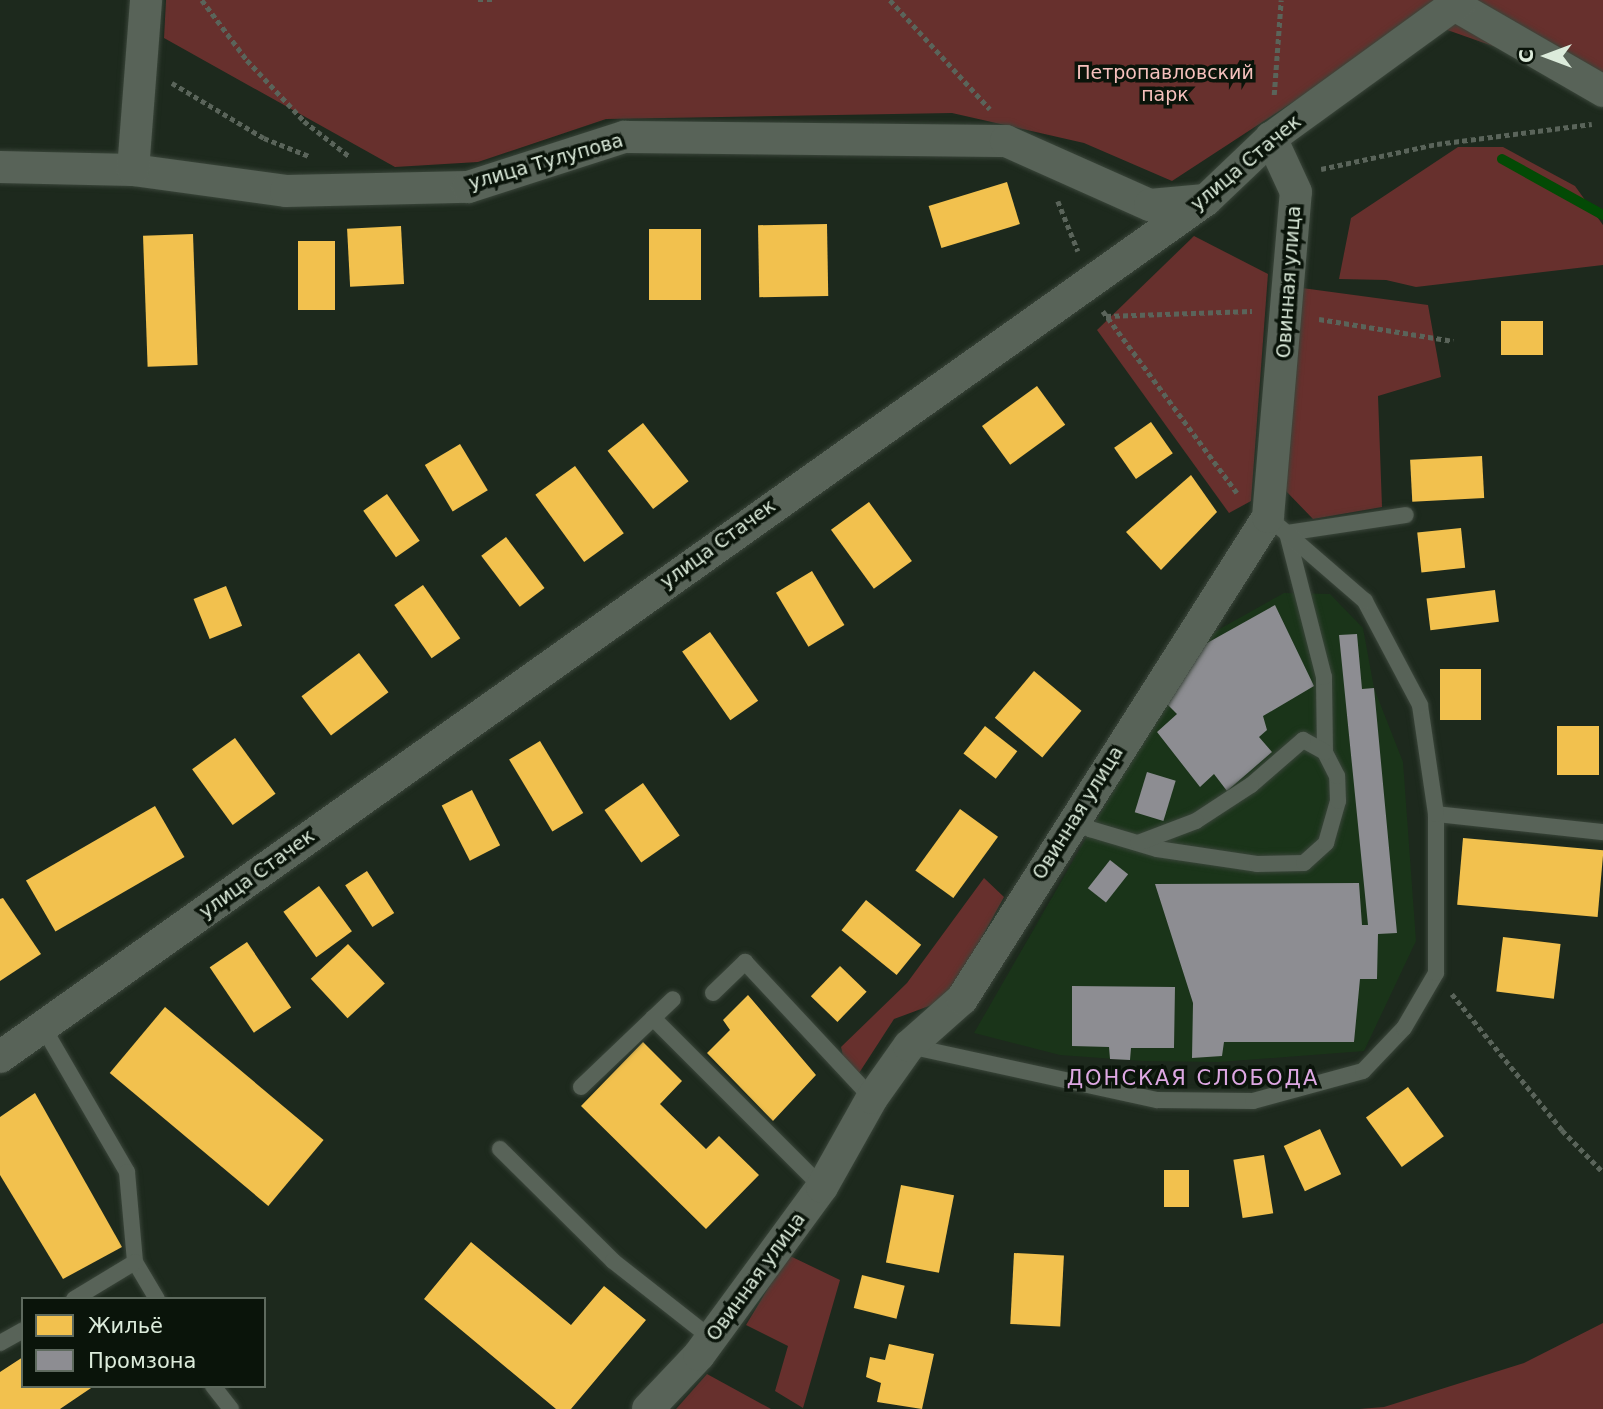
<!DOCTYPE html>
<html>
<head>
<meta charset="utf-8">
<style>
	body { margin:0 }
	#map { position:relative; width:1603px; height:1409px; overflow:hidden; background:#1d291d; font-family:"DejaVu Sans",sans-serif }
	div>[style] { position:absolute }
	.built>* { inset:0; background:#1a3419 }
	.green>* { inset:0; background:#67302d }
	.homes>* { inset:0; background:#f2c14e; transform-origin:0 0 }
	.industry>* { inset:0; background:#8d8d92; transform-origin:0 0 }
	.stream>* { height:10px; margin:-5px; padding:0 5px; transform-origin:5px; border-radius:5px; background:#034a05 }
	.path>* { height:4.5px; margin-top:-2.25px; transform-origin:0; background:repeating-linear-gradient(90deg,#5a645a 0 5px,transparent 0 8.5px) }
	.roads { filter:drop-shadow(0 0 2px #3a453a) drop-shadow(0 0 2px #3a453a) }
	.service>* { height:16px; margin:-8px; padding:0 8px; transform-origin:8px; border-radius:8px; background:#586358 }
	.minor>* { height:32px; margin:-16px; padding:0 16px; transform-origin:16px; border-radius:16px; background:#586358 }
	span { translate:-50% -50%; white-space:nowrap; text-align:center; line-height:1.15; -webkit-text-stroke:7px #0a140a; paint-order:stroke }
	.park-label { font-size:19px; color:#f6c1bd }
	.street-label { font-size:19px; color:#dcebdb }
	.neighbourhood-label { font-size:21px; color:#dea8e3; letter-spacing:2px }
	.legend { position:absolute; left:21px; top:1297px; width:245px; height:91px; box-sizing:border-box; background:#0a140a; border:2px solid #5e6a5e; margin:0; padding:9px 12px; list-style:none; font-size:21px; color:#dcebdb }
	.legend li { display:flex; align-items:center; gap:14px; height:35px }
	.legend b { width:35px; border:2px solid #5e6a5e }
	.north { position:absolute; left:1512px; top:21px; width:70px; height:70px; -webkit-text-stroke:5px #0a140a; paint-order:stroke; rotate:270deg; font-size:19px; font-weight:700; line-height:28px; text-align:center; color:#dcebdb }
	.north::after { content:''; display:block; margin:auto; width:24px; height:32px; background:#dcebdb; clip-path:polygon(50% 0,100% 100%,50% 72%,0 100%) }
</style>
</head>
<body>
<div id="map">
	<div class="built">
		<div style="clip-path:polygon(1284px 593px,1330px 594px,1363px 628px,1374px 688px,1403px 762px,1416px 941px,1364px 1051px,1219px 1062px,1142px 1061px,1060px 1055px,974px 1033px,1200px 640px)"></div>
	</div>
	<div class="green">
		<div style="clip-path:polygon(166px 0,1603px 0,1603px 85px,1419px 20px,1172px 181px,1084px 143px,952px 113px,606px 119px,478px 162px,395px 167px,164px 38px)"></div>
		<div style="clip-path:polygon(1458px 147px,1503px 147px,1575px 186px,1603px 225px,1603px 265px,1416px 287px,1386px 280px,1339px 279px,1351px 218px)"></div>
		<div style="clip-path:polygon(1194px 236px,1268px 274px,1251px 501px,1229px 513px,1097px 330px)"></div>
		<div style="clip-path:polygon(1302px 288px,1428px 305px,1441px 377px,1378px 396px,1382px 507px,1313px 519px,1284px 489px)"></div>
		<div style="clip-path:polygon(984px 878px,1004px 897px,948px 999px,894px 1019px,850px 1087px,841px 1047px,907px 983px)"></div>
		<div style="clip-path:polygon(788px 1255px,840px 1280px,803px 1408px,775px 1391px,788px 1346px,746px 1325px)"></div>
		<div style="clip-path:polygon(1603px 1323px,1603px 1409px,1359px 1409px,1384px 1407px,1524px 1363px)"></div>
		<div style="clip-path:polygon(707px 1374px,771px 1409px,676px 1409px)"></div>
	</div>
	<div class="homes">
		<div style="left:1007px;top:182px;width:44px;height:82px;rotate:73deg"></div>
		<div style="left:827px;top:224px;width:72px;height:69px;rotate:89deg"></div>
		<div style="left:401px;top:226px;width:58px;height:54px;rotate:87deg"></div>
		<div style="left:649px;top:229px;width:52px;height:71px"></div>
		<div style="left:193px;top:234px;width:131px;height:50px;rotate:88deg"></div>
		<div style="left:298px;top:241px;width:37px;height:69px"></div>
		<div style="left:1501px;top:321px;width:42px;height:34px"></div>
		<div style="left:1037px;top:386px;width:48px;height:68px;rotate:54deg"></div>
		<div style="left:1151px;top:422px;width:38px;height:45px;rotate:55deg"></div>
		<div style="left:643px;top:423px;width:74px;height:45px;rotate:52deg"></div>
		<div style="left:460px;top:444px;width:54px;height:41px;rotate:59deg"></div>
		<div style="left:1482px;top:456px;width:42px;height:72px;rotate:87deg"></div>
		<div style="left:575px;top:466px;width:83px;height:49px;rotate:54deg"></div>
		<div style="clip-path:polygon(1191px 475px,1217px 512px,1161px 570px,1126px 532px)"></div>
		<div style="left:387px;top:494px;width:57px;height:29px;rotate:55deg"></div>
		<div style="left:869px;top:502px;width:73px;height:47px;rotate:54deg"></div>
		<div style="left:1461px;top:528px;width:40px;height:44px;rotate:84deg"></div>
		<div style="left:506px;top:537px;width:64px;height:31px;rotate:53deg"></div>
		<div style="left:812px;top:571px;width:63px;height:42px;rotate:59deg"></div>
		<div style="left:423px;top:585px;width:65px;height:35px;rotate:55deg"></div>
		<div style="left:226px;top:586px;width:43px;height:35px;rotate:68deg"></div>
		<div style="left:1495px;top:590px;width:32px;height:69px;rotate:83deg"></div>
		<div style="left:710px;top:632px;width:84px;height:34px;rotate:55deg"></div>
		<div style="left:359px;top:653px;width:49px;height:72px;rotate:53deg"></div>
		<div style="left:1440px;top:669px;width:41px;height:51px"></div>
		<div style="left:1034px;top:671px;width:62px;height:61px;rotate:40deg"></div>
		<div style="left:985px;top:726px;width:41px;height:35px;rotate:38deg"></div>
		<div style="left:1557px;top:726px;width:42px;height:49px"></div>
		<div style="left:235px;top:738px;width:69px;height:53px;rotate:54deg"></div>
		<div style="left:540px;top:741px;width:84px;height:36px;rotate:59deg"></div>
		<div style="left:643px;top:783px;width:64px;height:47px;rotate:55deg"></div>
		<div style="left:472px;top:790px;width:62px;height:34px;rotate:63deg"></div>
		<div style="left:155px;top:806px;width:59px;height:149px;rotate:60deg"></div>
		<div style="left:960px;top:809px;width:47px;height:76px;rotate:36deg"></div>
		<div style="left:1463px;top:838px;width:141px;height:67px;rotate:5deg"></div>
		<div style="left:367px;top:871px;width:50px;height:26px;rotate:57deg"></div>
		<div style="left:319px;top:886px;width:56px;height:44px;rotate:54deg"></div>
		<div style="clip-path:polygon(3px 898px,41px 954px,0 981px,0 899px)"></div>
		<div style="left:866px;top:900px;width:71px;height:39px;rotate:39deg"></div>
		<div style="left:1503px;top:937px;width:58px;height:55px;rotate:7deg"></div>
		<div style="left:247px;top:942px;width:79px;height:45px;rotate:56deg"></div>
		<div style="left:348px;top:944px;width:54px;height:51px;rotate:47deg"></div>
		<div style="left:840px;top:966px;width:37px;height:42px;rotate:44deg"></div>
		<div style="clip-path:polygon(748px 995px,816px 1075px,773px 1121px,707px 1053px,730px 1030px,723px 1020px)"></div>
		<div style="left:165px;top:1007px;width:207px;height:86px;rotate:40deg"></div>
		<div style="clip-path:polygon(643px 1042px,682px 1081px,660px 1104px,706px 1149px,719px 1136px,759px 1175px,706px 1229px,581px 1106px)"></div>
		<div style="left:1408px;top:1087px;width:61px;height:52px;rotate:54deg"></div>
		<div style="clip-path:polygon(35px 1093px,122px 1247px,63px 1279px,0 1175px,0 1117px)"></div>
		<div style="left:1320px;top:1129px;width:50px;height:40px;rotate:65deg"></div>
		<div style="left:1264px;top:1155px;width:59px;height:31px;rotate:81deg"></div>
		<div style="left:1164px;top:1170px;width:25px;height:37px"></div>
		<div style="left:901px;top:1185px;width:54px;height:79px;rotate:11deg"></div>
		<div style="clip-path:polygon(471px 1242px,571px 1325px,604px 1286px,646px 1320px,571px 1409px,556px 1409px,424px 1299px)"></div>
		<div style="left:1014px;top:1253px;width:50px;height:71px;rotate:3deg"></div>
		<div style="left:862px;top:1275px;width:44px;height:34px;rotate:14deg"></div>
		<div style="clip-path:polygon(889px 1344px,934px 1354px,922px 1409px,877px 1402px,881px 1383px,866px 1377px,870px 1357px,885px 1360px)"></div>
		<div style="clip-path:polygon(23px 1357px,23px 1386px,94px 1386px,60px 1409px,0 1409px,0 1372px)"></div>
	</div>
	<div class="industry">
		<div style="clip-path:polygon(1275px 605px,1314px 686px,1263px 716px,1267px 730px,1259px 737px,1272px 752px,1227px 791px,1214px 774px,1200px 787px,1157px 732px,1177px 714px,1166px 703px,1191px 652px)"></div>
		<div style="clip-path:polygon(1357px 634px,1362px 689px,1374px 688px,1397px 933px,1378px 934px,1377px 979px,1360px 979px,1354px 1042px,1224px 1042px,1222px 1056px,1192px 1058px,1193px 1003px,1155px 884px,1359px 883px,1362px 925px,1368px 925px,1339px 635px)"></div>
		<div style="left:1147px;top:772px;width:30px;height:42px;rotate:17deg"></div>
		<div style="left:1110px;top:860px;width:23px;height:36px;rotate:38deg"></div>
		<div style="clip-path:polygon(1072px 986px,1175px 987px,1174px 1048px,1131px 1048px,1130px 1060px,1110px 1059px,1109px 1047px,1072px 1046px)"></div>
	</div>
	<div class="stream">
		<div style="left:1502px;top:159px;width:115px;rotate:29deg"></div>
	</div>
	<div class="path">
		<div style="left:202px;top:0;width:75px;rotate:53.1deg"></div>
		<div style="left:247px;top:60px;width:83px;rotate:46.9deg"></div>
		<div style="left:304px;top:121px;width:57px;rotate:37.9deg"></div>
		<div style="left:478px;top:0;width:17px"></div>
		<div style="left:890px;top:0;width:148px;rotate:47.5deg"></div>
		<div style="left:172px;top:83px;width:107px;rotate:30.9deg"></div>
		<div style="left:264px;top:138px;width:48px;rotate:21.8deg"></div>
		<div style="left:1274px;top:95px;width:95px;rotate:-85.8deg"></div>
		<div style="left:1321px;top:169px;width:119px;rotate:-12.2deg"></div>
		<div style="left:1437px;top:144px;width:156px;rotate:-7.4deg"></div>
		<div style="left:1058px;top:201px;width:54px;rotate:68.2deg"></div>
		<div style="left:1103px;top:311px;width:226px;rotate:53.6deg"></div>
		<div style="left:1106px;top:316px;width:146px;rotate:-2deg"></div>
		<div style="left:1319px;top:319px;width:136px;rotate:9.3deg"></div>
		<div style="left:1452px;top:994px;width:175px;rotate:51deg"></div>
		<div style="left:1562px;top:1130px;width:59px;rotate:45.7deg"></div>
	</div>
	<div class="roads">
		<div class="service">
			<div style="left:1325px;top:752px;width:75px;rotate:-90.8deg"></div>
			<div style="left:1324px;top:677px;width:149px;rotate:-104.4deg"></div>
			<div style="left:1287px;top:533px;width:120px;rotate:-8.6deg"></div>
			<div style="left:1436px;top:814px;width:168px;rotate:6.2deg"></div>
			<div style="left:1075px;top:818px;width:19px;rotate:36deg"></div>
			<div style="left:1090px;top:829px;width:70px;rotate:16.6deg"></div>
			<div style="left:1157px;top:849px;width:101px;rotate:8.5deg"></div>
			<div style="left:1257px;top:864px;width:47px;rotate:-1.2deg"></div>
			<div style="left:1304px;top:863px;width:30px;rotate:-42deg"></div>
			<div style="left:1326px;top:843px;width:44px;rotate:-74.1deg"></div>
			<div style="left:1338px;top:801px;width:25px;rotate:-92deg"></div>
			<div style="left:1337px;top:776px;width:27px;rotate:-117deg"></div>
			<div style="left:1325px;top:752px;width:25px;rotate:-151deg"></div>
			<div style="left:1303px;top:740px;width:69px;rotate:139.1deg"></div>
			<div style="left:1251px;top:785px;width:66px;rotate:146.8deg"></div>
			<div style="left:1196px;top:821px;width:62px;rotate:159.2deg"></div>
			<div style="left:713px;top:993px;width:45px;rotate:-44.1deg"></div>
			<div style="left:745px;top:962px;width:186px;rotate:47deg"></div>
			<div style="left:653px;top:1018px;width:239px;rotate:45deg"></div>
			<div style="left:43px;top:1027px;width:168px;rotate:59.9deg"></div>
			<div style="left:127px;top:1172px;width:90px;rotate:84.9deg"></div>
			<div style="left:135px;top:1262px;width:43px;rotate:59.3deg"></div>
			<div style="left:909px;top:1046px;width:254px;rotate:12.3deg"></div>
			<div style="left:1157px;top:1100px;width:96px;rotate:0.6deg"></div>
			<div style="left:1253px;top:1101px;width:114px;rotate:-15.3deg"></div>
			<div style="left:1363px;top:1071px;width:59px;rotate:-46.4deg"></div>
			<div style="left:1404px;top:1028px;width:64px;rotate:-59.8deg"></div>
			<div style="left:1436px;top:973px;width:159px;rotate:-90deg"></div>
			<div style="left:1436px;top:814px;width:110px;rotate:-98.4deg"></div>
			<div style="left:1420px;top:705px;width:118px;rotate:-117.9deg"></div>
			<div style="left:1365px;top:601px;width:128px;rotate:-139.1deg"></div>
			<div style="left:581px;top:1087px;width:127px;rotate:-43.7deg"></div>
			<div style="left:500px;top:1149px;width:159px;rotate:44.7deg"></div>
			<div style="left:613px;top:1261px;width:125px;rotate:38.2deg"></div>
			<div style="left:74px;top:1299px;width:71px;rotate:-31.2deg"></div>
			<div style="left:0;top:1343px;width:26px;rotate:-29deg"></div>
			<div style="left:213px;top:1386px;width:29px;rotate:52deg"></div>
		</div>
		<div class="minor">
			<div style="left:1456px;top:6px;width:170px;rotate:30deg"></div>
			<div style="left:0;top:167px;width:133px;rotate:1.3deg"></div>
			<div style="left:133px;top:170px;width:154px;rotate:7.8deg"></div>
			<div style="left:286px;top:191px;width:182px;rotate:-1.3deg"></div>
			<div style="left:468px;top:187px;width:164px;rotate:-17.8deg"></div>
			<div style="left:624px;top:137px;width:382px;rotate:0.6deg"></div>
			<div style="left:1006px;top:141px;width:158px;rotate:24deg"></div>
			<div style="left:1150px;top:205px;width:55px;rotate:-5.2deg"></div>
			<div style="left:133px;top:170px;width:170px;rotate:-85.6deg"></div>
			<div style="left:0;top:1057px;width:1479px;rotate:-35.4deg"></div>
			<div style="left:1206px;top:200px;width:90px;rotate:-43.6deg"></div>
			<div style="left:1271px;top:138px;width:235px;rotate:-36deg"></div>
			<div style="left:648px;top:1409px;width:74px;rotate:-46.6deg"></div>
			<div style="left:699px;top:1355px;width:208px;rotate:-53.8deg"></div>
			<div style="left:822px;top:1187px;width:102px;rotate:-60.7deg"></div>
			<div style="left:872px;top:1098px;width:64px;rotate:-54.6deg"></div>
			<div style="left:909px;top:1046px;width:71px;rotate:-41.6deg"></div>
			<div style="left:962px;top:999px;width:571px;rotate:-57.59deg"></div>
			<div style="left:1268px;top:517px;width:326px;rotate:-85.1deg"></div>
			<div style="left:1296px;top:192px;width:60px;rotate:-114.8deg"></div>
		</div>
	</div>
	<div class="park-label">
		<span style="left:1165px;top:84px">Петропавловский<br>парк</span>
	</div>
	<div class="street-label">
		<span style="left:546px;top:162px;rotate:-16deg">улица Тулупова</span>
		<span style="left:1246px;top:163px;rotate:-40deg">улица Стачек</span>
		<span style="left:1289px;top:282px;rotate:-86deg">Овинная улица</span>
		<span style="left:718px;top:544px;rotate:-36deg">улица Стачек</span>
		<span style="left:1078px;top:813px;rotate:-58deg">Овинная улица</span>
		<span style="left:257px;top:874px;rotate:-36deg">улица Стачек</span>
		<span style="left:756px;top:1277px;rotate:-54deg">Овинная улица</span>
	</div>
	<div class="neighbourhood-label">
		<span style="left:1193px;top:1078px">ДОНСКАЯ СЛОБОДА</span>
	</div>
	<ul class="legend">
	<li><b style="height:19px;background:#f2c14e"></b>Жильё</li>
	<li><b style="height:19px;background:#8d8d92"></b>Промзона</li>
	</ul>
	<div class="north">С</div>
</div>
</body>
</html>
